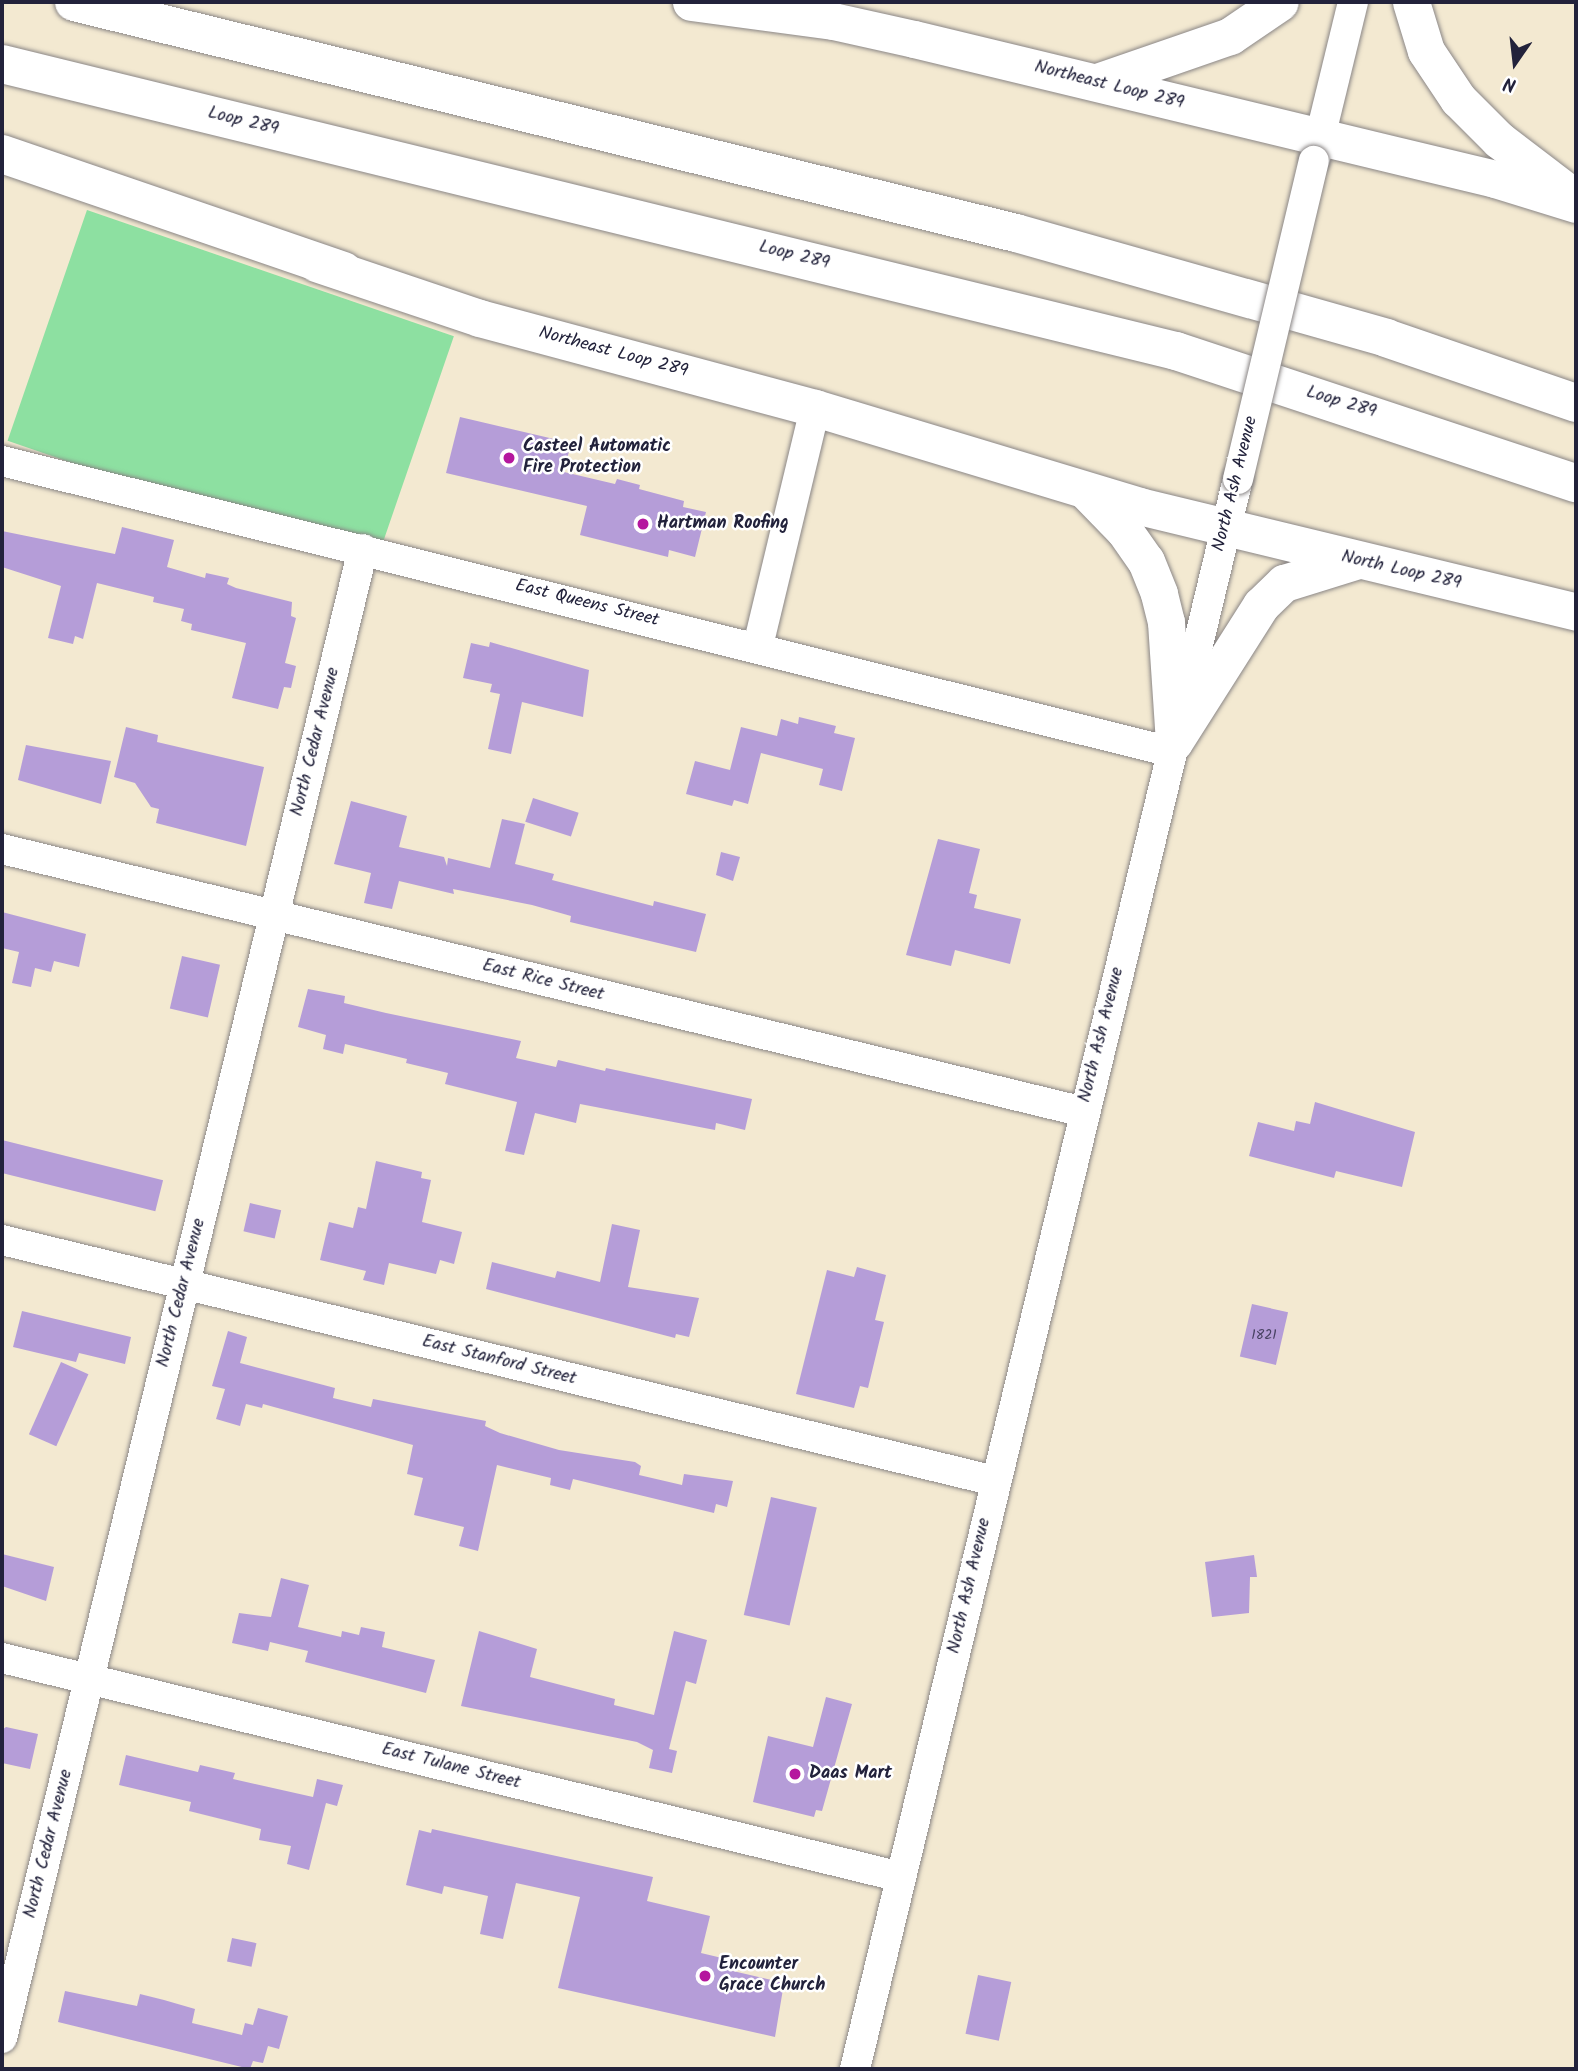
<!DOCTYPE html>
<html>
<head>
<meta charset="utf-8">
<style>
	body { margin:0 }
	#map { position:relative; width:1578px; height:2071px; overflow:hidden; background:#f3e9d1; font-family:Kalam,sans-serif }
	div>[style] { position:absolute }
	.green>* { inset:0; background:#8de0a1; transform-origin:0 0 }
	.building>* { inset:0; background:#b59dd8; transform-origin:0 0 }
	.roads { filter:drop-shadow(0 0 2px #8a8686) drop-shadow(0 0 2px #8a8686) }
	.minor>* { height:30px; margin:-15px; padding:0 15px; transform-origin:15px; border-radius:15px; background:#fff }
	.major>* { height:37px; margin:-18.5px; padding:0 18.5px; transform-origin:18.5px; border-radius:18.5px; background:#fff }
	.highway>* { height:38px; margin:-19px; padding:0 19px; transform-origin:19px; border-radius:19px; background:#fff }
	.bridges { filter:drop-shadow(0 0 2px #8a8686) drop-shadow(0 0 2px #8a8686) }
	.minor-bridge>* { height:30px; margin:-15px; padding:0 15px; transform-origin:15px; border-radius:15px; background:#fff }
	.dots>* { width:19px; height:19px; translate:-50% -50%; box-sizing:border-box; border:4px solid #fff; border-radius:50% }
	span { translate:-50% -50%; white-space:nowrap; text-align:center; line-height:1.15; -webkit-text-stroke:5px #fff; paint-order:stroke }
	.number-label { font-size:14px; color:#474162 }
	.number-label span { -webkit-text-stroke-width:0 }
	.street-label { font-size:18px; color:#22223b }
	.poi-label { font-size:18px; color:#22223b; font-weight:700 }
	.left { translate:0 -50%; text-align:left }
	.frame { position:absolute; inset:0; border:4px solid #22223b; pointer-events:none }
	.north { position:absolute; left:1480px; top:28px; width:70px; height:70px; -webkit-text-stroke:5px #fff; paint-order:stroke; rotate:194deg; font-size:19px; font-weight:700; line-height:28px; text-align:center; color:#22223b }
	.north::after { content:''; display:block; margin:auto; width:24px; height:32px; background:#22223b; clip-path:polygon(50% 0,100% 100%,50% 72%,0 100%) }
</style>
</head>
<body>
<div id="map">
	<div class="green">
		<div style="left:87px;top:210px;width:388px;height:244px;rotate:19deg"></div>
	</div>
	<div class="building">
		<div style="clip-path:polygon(460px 417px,571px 443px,564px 472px,615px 484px,617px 479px,640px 485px,639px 489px,684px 501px,683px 507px,706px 512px,695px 557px,669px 550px,668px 557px,580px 535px,587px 506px,446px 473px)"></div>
		<div style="clip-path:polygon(122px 527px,174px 540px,167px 567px,205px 578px,206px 573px,229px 578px,227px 584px,236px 588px,292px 602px,291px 616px,296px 618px,285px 663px,296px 666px,291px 688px,284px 687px,278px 709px,232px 698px,246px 643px,191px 630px,192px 624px,181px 621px,184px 609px,153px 602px,154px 597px,97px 583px,83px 639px,75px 636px,73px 644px,48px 638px,61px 586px,2px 567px,2px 531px,115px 554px)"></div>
		<div style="clip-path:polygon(490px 642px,589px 670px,583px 717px,522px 702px,511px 754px,488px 749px,500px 694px,490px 692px,492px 684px,463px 678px,471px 643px,489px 647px)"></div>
		<div style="clip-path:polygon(799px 717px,836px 726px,834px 733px,855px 738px,842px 791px,819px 785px,823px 769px,761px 753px,748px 804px,734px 800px,732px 806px,686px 794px,695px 761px,730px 770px,741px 727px,777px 736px,781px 719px,798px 724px)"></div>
		<div style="clip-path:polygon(126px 727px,158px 735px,157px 742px,264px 767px,246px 846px,156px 823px,159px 809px,151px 807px,135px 783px,114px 777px)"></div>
		<div style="clip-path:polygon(26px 745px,111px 761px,101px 804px,18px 780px)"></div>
		<div style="left:533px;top:798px;width:48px;height:25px;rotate:18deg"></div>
		<div style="clip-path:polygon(351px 801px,407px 816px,399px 847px,444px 857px,447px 866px,448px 858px,490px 868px,502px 819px,525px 824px,515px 864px,554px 874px,552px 880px,653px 906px,654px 901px,706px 914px,696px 952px,570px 922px,571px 916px,532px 905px,453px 889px,454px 894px,399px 881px,392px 909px,364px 903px,371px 873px,334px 864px)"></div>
		<div style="clip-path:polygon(938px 839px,980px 849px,969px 893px,977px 895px,974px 908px,1021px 919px,1010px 964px,955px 950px,951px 966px,906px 955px)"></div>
		<div style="clip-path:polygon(721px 852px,740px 857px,733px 881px,716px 875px)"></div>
		<div style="clip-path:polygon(2px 912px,86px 934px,79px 967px,54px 961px,51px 972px,35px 968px,31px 987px,12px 983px,19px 952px,2px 948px)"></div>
		<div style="left:182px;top:956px;width:39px;height:54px;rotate:13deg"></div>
		<div style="clip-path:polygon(308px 989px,345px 996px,344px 1003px,386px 1013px,521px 1041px,516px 1058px,556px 1067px,558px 1060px,605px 1071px,606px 1068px,752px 1099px,745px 1130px,716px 1123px,715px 1130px,580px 1104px,576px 1123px,535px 1113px,524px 1155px,505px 1151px,517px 1102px,445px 1084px,448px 1073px,406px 1063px,407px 1059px,345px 1044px,343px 1054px,323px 1049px,326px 1035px,298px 1027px)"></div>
		<div style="clip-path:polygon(1315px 1102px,1415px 1132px,1402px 1187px,1336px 1171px,1334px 1178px,1249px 1156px,1258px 1122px,1294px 1131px,1296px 1121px,1310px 1124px)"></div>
		<div style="left:2px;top:1140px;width:166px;height:32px;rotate:14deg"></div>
		<div style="clip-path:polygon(376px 1161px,422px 1172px,421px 1178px,431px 1180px,422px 1222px,462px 1232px,454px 1264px,440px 1260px,436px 1274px,389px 1263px,384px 1285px,363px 1280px,366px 1271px,320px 1260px,329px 1222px,353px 1228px,358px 1207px,366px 1209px)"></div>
		<div style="left:250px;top:1203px;width:32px;height:29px;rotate:13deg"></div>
		<div style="clip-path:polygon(612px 1224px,640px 1230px,628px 1287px,699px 1298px,689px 1337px,676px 1334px,675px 1338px,486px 1289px,492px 1262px,555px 1278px,557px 1271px,600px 1282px)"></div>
		<div style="clip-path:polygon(857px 1267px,886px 1275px,875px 1320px,884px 1322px,868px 1388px,860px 1386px,854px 1408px,796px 1394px,827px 1270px,854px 1277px)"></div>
		<div style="left:1252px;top:1304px;width:37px;height:54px;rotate:13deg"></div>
		<div style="clip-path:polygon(22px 1311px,131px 1337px,125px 1364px,79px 1353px,76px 1362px,13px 1347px)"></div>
		<div style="clip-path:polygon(228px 1331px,247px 1337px,240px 1363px,335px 1388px,333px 1398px,371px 1407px,373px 1399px,486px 1421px,485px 1426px,500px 1433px,559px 1450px,635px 1462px,641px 1466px,639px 1475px,682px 1485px,684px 1474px,733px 1481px,727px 1507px,716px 1504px,714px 1513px,573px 1479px,570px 1490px,550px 1485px,551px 1478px,497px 1465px,478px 1551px,459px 1546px,464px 1527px,414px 1515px,423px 1478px,407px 1474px,413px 1445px,263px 1404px,262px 1408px,246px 1404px,240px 1426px,216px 1419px,225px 1389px,212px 1386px)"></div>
		<div style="left:61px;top:1362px;width:30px;height:79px;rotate:24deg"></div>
		<div style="left:771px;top:1497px;width:47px;height:121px;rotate:13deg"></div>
		<div style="clip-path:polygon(2px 1554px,54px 1567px,46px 1601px,2px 1586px)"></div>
		<div style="clip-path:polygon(1254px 1555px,1257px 1577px,1250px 1577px,1249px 1613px,1212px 1617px,1205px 1562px)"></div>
		<div style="clip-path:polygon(281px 1578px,309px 1585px,298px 1627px,341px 1637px,342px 1631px,359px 1635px,361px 1627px,385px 1632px,382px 1647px,435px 1660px,426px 1693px,305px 1662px,308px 1651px,270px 1642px,268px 1651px,232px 1643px,239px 1613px,271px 1617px)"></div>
		<div style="clip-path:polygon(479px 1631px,537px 1649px,530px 1677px,615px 1699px,614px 1705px,654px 1715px,674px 1631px,707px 1640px,696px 1684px,686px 1681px,669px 1749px,677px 1751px,672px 1773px,649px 1768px,653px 1750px,637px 1742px,461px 1706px)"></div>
		<div style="clip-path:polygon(826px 1697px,852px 1704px,822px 1811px,816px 1810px,814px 1817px,753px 1802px,768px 1736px,813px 1747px)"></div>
		<div style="clip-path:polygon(6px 1727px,38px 1734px,30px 1769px,2px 1763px,2px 1730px)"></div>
		<div style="clip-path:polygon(126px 1755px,198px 1772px,200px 1765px,235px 1773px,233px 1779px,313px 1797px,317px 1779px,343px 1785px,337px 1806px,326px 1803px,309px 1870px,287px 1864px,291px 1846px,259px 1840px,261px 1829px,189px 1811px,191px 1802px,119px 1785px)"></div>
		<div style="clip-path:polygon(432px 1829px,653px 1877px,647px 1901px,710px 1916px,701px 1953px,722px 1958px,720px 1968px,784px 1983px,775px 2037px,558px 1988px,580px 1897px,516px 1883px,503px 1939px,480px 1934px,488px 1896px,444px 1886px,442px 1894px,406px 1885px,419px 1830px,431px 1833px)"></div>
		<div style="left:232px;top:1938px;width:25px;height:24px;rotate:12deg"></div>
		<div style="left:978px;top:1975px;width:34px;height:60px;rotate:12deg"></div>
		<div style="clip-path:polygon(65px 1991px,137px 2006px,140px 1994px,164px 2000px,195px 2009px,192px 2023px,242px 2035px,245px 2023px,253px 2025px,258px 2008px,288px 2016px,279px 2049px,268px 2046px,263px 2063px,253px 2061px,250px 2069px,58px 2022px)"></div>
	</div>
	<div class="roads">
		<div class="minor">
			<div style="left:1315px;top:158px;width:161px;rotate:-76.3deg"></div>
			<div style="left:2px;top:461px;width:1206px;rotate:13.97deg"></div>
			<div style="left:758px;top:646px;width:245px;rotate:-76.5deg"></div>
			<div style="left:2px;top:849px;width:1114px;rotate:13.66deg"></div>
			<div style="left:2px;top:1240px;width:1022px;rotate:13.64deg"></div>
			<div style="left:2px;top:1658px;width:925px;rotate:13.69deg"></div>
			<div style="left:2px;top:2038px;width:1532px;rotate:-76.37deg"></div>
			<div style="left:855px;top:2069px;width:1635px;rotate:-76.46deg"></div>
		</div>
		<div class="major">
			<div style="left:691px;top:2px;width:143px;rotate:7.6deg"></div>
			<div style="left:833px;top:21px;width:83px;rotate:12.5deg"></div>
			<div style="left:914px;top:39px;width:598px;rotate:13.55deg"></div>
			<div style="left:1495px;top:179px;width:85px;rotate:17.2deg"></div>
			<div style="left:1411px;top:2px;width:51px;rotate:73deg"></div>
			<div style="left:1426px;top:51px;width:58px;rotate:56.3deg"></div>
			<div style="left:1458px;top:99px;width:58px;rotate:45deg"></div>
			<div style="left:1499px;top:140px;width:89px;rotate:37.3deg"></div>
			<div style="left:1097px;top:82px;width:141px;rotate:-19.1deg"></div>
			<div style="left:1230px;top:36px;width:60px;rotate:-34.2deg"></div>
			<div style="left:316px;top:263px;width:172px;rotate:18.6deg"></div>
			<div style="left:479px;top:318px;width:348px;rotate:15deg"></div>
			<div style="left:815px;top:408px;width:338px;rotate:16.8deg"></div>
			<div style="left:1139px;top:506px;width:450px;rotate:13.6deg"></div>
			<div style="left:1087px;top:492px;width:53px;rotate:45.8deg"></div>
			<div style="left:1124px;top:530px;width:38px;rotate:55deg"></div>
			<div style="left:1146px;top:561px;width:35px;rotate:68deg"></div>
			<div style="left:1159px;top:594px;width:29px;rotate:76deg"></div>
			<div style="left:1166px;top:622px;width:120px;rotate:86.2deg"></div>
			<div style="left:1174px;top:742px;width:162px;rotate:-57.6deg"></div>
			<div style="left:1261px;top:605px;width:32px;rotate:-44deg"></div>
			<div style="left:1284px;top:583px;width:74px;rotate:-17.2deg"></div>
		</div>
		<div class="highway">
			<div style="left:74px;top:2px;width:970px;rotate:13.78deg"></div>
			<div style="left:1016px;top:233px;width:385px;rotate:15.8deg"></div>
			<div style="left:1386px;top:338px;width:201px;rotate:18.9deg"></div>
			<div style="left:2px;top:64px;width:1209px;rotate:13.74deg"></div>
			<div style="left:1176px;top:351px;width:421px;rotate:18.3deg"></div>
			<div style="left:2px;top:154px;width:361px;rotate:18.9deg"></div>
		</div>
	</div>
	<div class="bridges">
		<div class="minor-bridge">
			<div style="left:1238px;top:479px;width:327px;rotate:-76.6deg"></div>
		</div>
	</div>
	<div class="dots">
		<div style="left:509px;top:458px;background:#b5179e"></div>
		<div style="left:643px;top:524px;background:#b5179e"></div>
		<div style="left:795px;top:1774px;background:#b5179e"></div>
		<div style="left:705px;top:1976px;background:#b5179e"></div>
	</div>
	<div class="number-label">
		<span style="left:1264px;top:1335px">1821</span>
	</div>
	<div class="street-label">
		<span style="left:1109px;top:86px;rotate:14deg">Northeast Loop 289</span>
		<span style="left:243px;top:122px;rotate:14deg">Loop 289</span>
		<span style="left:794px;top:256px;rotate:14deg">Loop 289</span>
		<span style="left:613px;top:353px;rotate:15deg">Northeast Loop 289</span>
		<span style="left:1341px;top:403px;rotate:17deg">Loop 289</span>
		<span style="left:1236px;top:484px;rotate:-76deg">North Ash Avenue</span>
		<span style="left:1401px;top:571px;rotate:13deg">North Loop 289</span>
		<span style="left:587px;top:604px;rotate:14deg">East Queens Street</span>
		<span style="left:316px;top:742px;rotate:-76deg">North Cedar Avenue</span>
		<span style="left:543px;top:981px;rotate:14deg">East Rice Street</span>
		<span style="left:1102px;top:1035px;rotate:-76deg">North Ash Avenue</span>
		<span style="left:182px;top:1293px;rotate:-76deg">North Cedar Avenue</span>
		<span style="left:499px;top:1361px;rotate:14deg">East Stanford Street</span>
		<span style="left:970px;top:1586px;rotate:-77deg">North Ash Avenue</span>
		<span style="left:451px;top:1767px;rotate:14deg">East Tulane Street</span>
		<span style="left:49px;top:1844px;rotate:-76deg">North Cedar Avenue</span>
	</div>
	<div class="poi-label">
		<span class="left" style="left:523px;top:458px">Casteel Automatic<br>Fire Protection</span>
		<span class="left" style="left:657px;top:524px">Hartman Roofing</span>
		<span class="left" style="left:809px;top:1774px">Daas Mart</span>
		<span class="left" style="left:719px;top:1976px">Encounter<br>Grace Church</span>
	</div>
	<div class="frame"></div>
	<div class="north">N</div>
</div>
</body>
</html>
